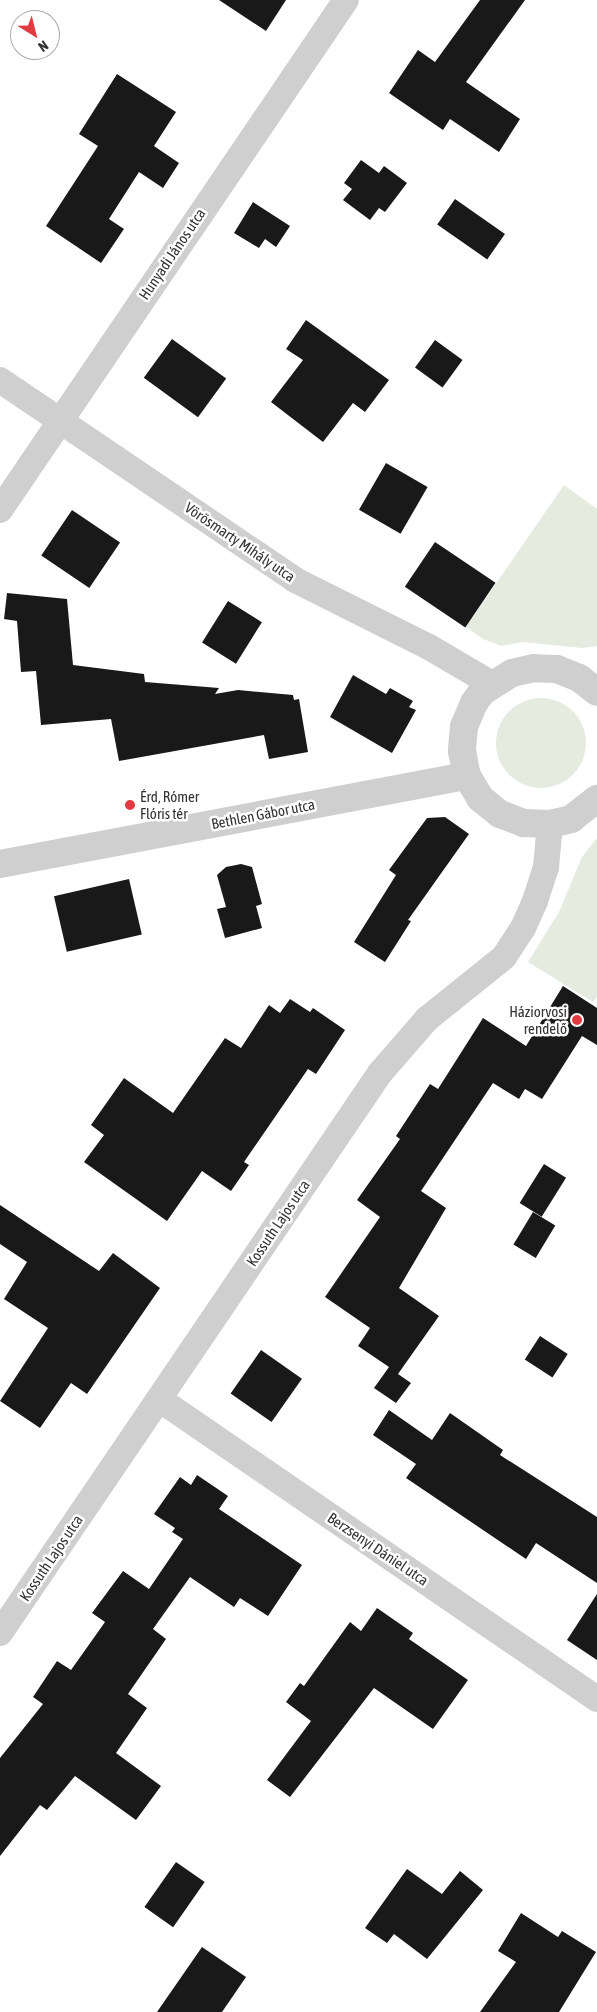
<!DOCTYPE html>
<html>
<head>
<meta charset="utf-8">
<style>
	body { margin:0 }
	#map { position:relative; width:597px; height:2012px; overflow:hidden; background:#fff; font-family:"Asap Condensed",sans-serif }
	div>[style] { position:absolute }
	.green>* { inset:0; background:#e5ebde }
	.round { border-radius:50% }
	.building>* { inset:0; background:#191919; transform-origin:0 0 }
	.minor>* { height:26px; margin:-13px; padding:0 13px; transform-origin:13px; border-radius:13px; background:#cfcfcf }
	.tertiary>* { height:28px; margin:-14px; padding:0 14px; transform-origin:14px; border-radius:14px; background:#cfcfcf }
	.dots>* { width:14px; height:14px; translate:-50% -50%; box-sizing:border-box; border:2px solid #fff; border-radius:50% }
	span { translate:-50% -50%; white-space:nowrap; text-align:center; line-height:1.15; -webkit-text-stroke:5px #fff; paint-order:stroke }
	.street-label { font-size:15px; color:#323232 }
	.poi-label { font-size:15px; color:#323232 }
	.left { translate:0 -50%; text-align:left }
	.right { translate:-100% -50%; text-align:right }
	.north { position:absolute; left:10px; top:10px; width:50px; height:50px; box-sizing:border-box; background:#fff; border:1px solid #adadad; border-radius:50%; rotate:144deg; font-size:14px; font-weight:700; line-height:20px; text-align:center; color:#323232 }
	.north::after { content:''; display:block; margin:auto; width:18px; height:22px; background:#e33a42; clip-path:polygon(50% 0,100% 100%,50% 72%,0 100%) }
</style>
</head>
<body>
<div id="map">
	<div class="green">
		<div style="clip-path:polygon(564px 485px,597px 509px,597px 646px,582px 648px,523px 642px,501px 646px,483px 639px,466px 627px)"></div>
		<div class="round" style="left:496px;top:698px;width:90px;height:90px"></div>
		<div style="clip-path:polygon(597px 838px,597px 997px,593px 1002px,528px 962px,559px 912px,582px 857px)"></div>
	</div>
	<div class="building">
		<div style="clip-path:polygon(219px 0,286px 0,266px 31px)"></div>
		<div style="clip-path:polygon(480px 0,525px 0,466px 82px,520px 119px,499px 152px,450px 119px,443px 130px,389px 93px,418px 50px,435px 62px)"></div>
		<div style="clip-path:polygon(117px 74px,176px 112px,154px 146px,179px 163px,163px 188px,139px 172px,109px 219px,124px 229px,101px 263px,46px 226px,98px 146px,79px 134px)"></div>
		<div style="clip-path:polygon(361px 160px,379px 173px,384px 166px,407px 183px,385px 212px,379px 208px,370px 220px,343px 200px,352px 189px,344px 183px)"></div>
		<div style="left:455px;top:199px;width:61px;height:31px;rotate:35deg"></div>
		<div style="clip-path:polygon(253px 202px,290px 226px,276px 247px,265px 239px,259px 248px,234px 233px)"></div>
		<div style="clip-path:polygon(306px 320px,389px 380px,365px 412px,353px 403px,323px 442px,271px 402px,303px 360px,286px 349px)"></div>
		<div style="left:172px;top:339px;width:67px;height:48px;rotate:36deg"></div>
		<div style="left:435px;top:340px;width:34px;height:34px;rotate:36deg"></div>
		<div style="left:386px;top:463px;width:48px;height:54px;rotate:30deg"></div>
		<div style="left:72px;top:510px;width:58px;height:55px;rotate:34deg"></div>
		<div style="left:435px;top:542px;width:73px;height:54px;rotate:34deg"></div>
		<div style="clip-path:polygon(7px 593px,67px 599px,73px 665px,144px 674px,145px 682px,219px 688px,215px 694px,238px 690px,293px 695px,294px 700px,299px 699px,308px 752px,269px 759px,264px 735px,119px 761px,111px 719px,41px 725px,36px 671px,21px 672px,17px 621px,4px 619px)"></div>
		<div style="left:228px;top:601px;width:40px;height:49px;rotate:32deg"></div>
		<div style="clip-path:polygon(353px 675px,386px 694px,390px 688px,413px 701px,409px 707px,416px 710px,392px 753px,330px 717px)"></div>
		<div style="clip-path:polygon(445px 817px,469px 834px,408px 920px,411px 921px,385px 962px,354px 942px,396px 875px,389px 870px,427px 818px)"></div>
		<div style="clip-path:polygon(241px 864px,252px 867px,262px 904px,256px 906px,262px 928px,225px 938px,217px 909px,226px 907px,217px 875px,226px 867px)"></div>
		<div style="left:129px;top:879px;width:57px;height:77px;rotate:77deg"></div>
		<div style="clip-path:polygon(563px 986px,597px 1008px,597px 1045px,582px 1036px,542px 1099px,525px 1089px,519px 1099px,493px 1083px,421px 1191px,446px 1208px,399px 1288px,439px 1316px,398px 1374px,411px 1383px,396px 1403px,374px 1388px,389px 1367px,358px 1346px,370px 1328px,325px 1297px,380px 1217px,357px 1200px,400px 1139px,396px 1136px,430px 1084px,438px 1089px,483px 1018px,526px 1046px)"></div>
		<div style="clip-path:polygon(290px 999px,310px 1012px,313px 1008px,345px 1030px,316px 1074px,308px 1069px,244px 1162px,249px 1165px,231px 1191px,202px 1171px,167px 1221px,84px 1162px,104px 1135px,91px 1125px,124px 1078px,173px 1113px,225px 1038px,241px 1048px,269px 1005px,280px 1013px)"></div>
		<div style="left:544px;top:1164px;width:26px;height:46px;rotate:32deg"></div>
		<div style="clip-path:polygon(0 1205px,99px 1271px,113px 1253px,160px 1288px,87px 1394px,71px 1383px,40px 1428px,0 1401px,48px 1328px,4px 1299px,27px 1262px,0 1244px)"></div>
		<div style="left:533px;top:1212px;width:26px;height:38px;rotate:31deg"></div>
		<div style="left:540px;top:1336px;width:33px;height:28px;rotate:33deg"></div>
		<div style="left:261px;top:1350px;width:50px;height:53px;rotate:35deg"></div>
		<div style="clip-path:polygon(389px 1410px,432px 1440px,450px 1413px,503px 1450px,500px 1455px,597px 1517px,597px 1583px,536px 1543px,526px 1559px,406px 1478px,416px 1464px,373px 1435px)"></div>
		<div style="clip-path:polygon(197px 1475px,228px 1496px,219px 1509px,302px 1565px,268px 1616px,240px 1598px,234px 1607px,190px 1577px,153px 1629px,166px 1639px,128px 1694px,147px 1708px,116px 1753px,161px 1786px,136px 1820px,75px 1776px,47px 1810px,40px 1805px,0 1856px,0 1758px,43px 1704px,33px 1697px,57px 1661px,71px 1670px,105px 1622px,92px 1613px,123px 1571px,149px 1589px,183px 1539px,172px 1532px,175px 1528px,154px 1514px,180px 1477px,191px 1485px)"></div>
		<div style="clip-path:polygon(597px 1594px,597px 1660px,567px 1640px)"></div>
		<div style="clip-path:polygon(377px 1608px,413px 1633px,409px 1639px,468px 1680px,433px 1729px,374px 1688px,290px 1797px,267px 1780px,311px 1721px,286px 1702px,300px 1683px,304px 1686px,350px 1622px,361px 1631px)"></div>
		<div style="left:176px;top:1862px;width:35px;height:55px;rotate:35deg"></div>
		<div style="clip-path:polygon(407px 1869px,442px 1894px,460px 1871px,483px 1890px,427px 1959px,394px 1934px,387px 1943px,365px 1928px)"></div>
		<div style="clip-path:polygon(521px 1913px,558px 1937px,562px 1931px,596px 1952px,559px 2012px,480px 2012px,516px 1962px,498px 1951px)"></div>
		<div style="clip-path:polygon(202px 1947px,246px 1977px,222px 2012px,157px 2012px)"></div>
	</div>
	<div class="minor">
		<div style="left:0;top:380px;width:356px;rotate:34.1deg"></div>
		<div style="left:295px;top:580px;width:150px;rotate:26.6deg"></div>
		<div style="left:429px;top:647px;width:73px;rotate:30.4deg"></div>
		<div style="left:0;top:510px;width:616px;rotate:-55.85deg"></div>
		<div style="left:159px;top:1399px;width:531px;rotate:34.41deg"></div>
		<div style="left:0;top:1633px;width:677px;rotate:-55.84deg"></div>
		<div style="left:380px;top:1073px;width:72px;rotate:-49deg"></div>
		<div style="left:427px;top:1019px;width:99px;rotate:-38.8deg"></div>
		<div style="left:504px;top:957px;width:35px;rotate:-57deg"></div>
		<div style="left:523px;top:928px;width:30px;rotate:-66deg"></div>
		<div style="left:535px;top:901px;width:36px;rotate:-72deg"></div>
		<div style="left:546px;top:867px;width:43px;rotate:-84.7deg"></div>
	</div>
	<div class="tertiary">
		<div style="left:597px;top:692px;width:23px;rotate:-142deg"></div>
		<div style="left:579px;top:678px;width:24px;rotate:-158deg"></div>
		<div style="left:557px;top:669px;width:23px;rotate:-178deg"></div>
		<div style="left:534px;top:668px;width:23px;rotate:167deg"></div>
		<div style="left:512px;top:673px;width:36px;rotate:148deg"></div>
		<div style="left:482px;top:692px;width:14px;rotate:126deg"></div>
		<div style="left:474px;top:703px;width:25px;rotate:113deg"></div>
		<div style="left:464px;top:726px;width:25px;rotate:95deg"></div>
		<div style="left:462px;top:751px;width:25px;rotate:79deg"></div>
		<div style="left:467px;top:776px;width:26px;rotate:59deg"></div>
		<div style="left:480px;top:798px;width:26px;rotate:39deg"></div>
		<div style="left:500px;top:814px;width:26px;rotate:21deg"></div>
		<div style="left:524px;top:823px;width:26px;rotate:2deg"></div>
		<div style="left:550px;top:824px;width:22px;rotate:-13deg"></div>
		<div style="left:571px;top:819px;width:33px;rotate:-38deg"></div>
		<div style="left:0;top:864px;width:475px;rotate:-10.7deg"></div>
	</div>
	<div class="dots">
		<div style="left:130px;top:805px;background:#e33a42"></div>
		<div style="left:577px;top:1020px;background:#e33a42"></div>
	</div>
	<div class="street-label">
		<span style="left:172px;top:254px;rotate:-56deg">Hunyadi János utca</span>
		<span style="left:240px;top:542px;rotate:34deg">Vörösmarty Mihály utca</span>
		<span style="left:263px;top:814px;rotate:-11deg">Bethlen Gábor utca</span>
		<span style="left:278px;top:1223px;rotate:-56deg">Kossuth Lajos utca</span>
		<span style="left:378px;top:1549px;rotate:34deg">Berzsenyi Dániel utca</span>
		<span style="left:51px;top:1558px;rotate:-56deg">Kossuth Lajos utca</span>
	</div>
	<div class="poi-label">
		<span class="left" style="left:140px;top:805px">Érd, Rómer<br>Flóris tér</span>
		<span class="right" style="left:567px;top:1020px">Háziorvosi<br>rendelő</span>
	</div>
	<div class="north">N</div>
</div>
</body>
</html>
